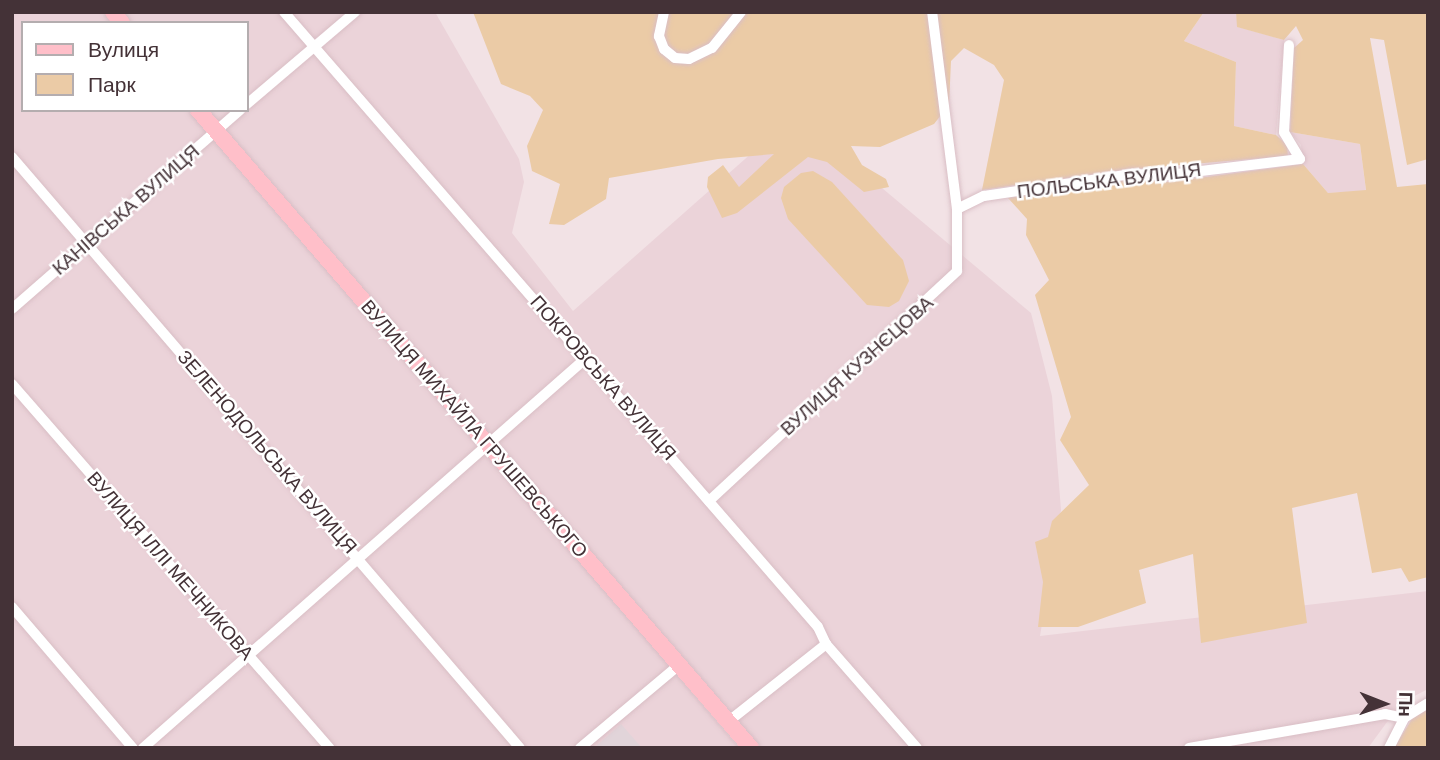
<!DOCTYPE html>
<html>
<head>
<meta charset="utf-8">
<style>
	body { margin:0 }
	#map { position:relative; width:1440px; height:760px; overflow:hidden; background:#f2e2e5; font-family:"DM Sans",sans-serif }
	div>[style] { position:absolute }
	.residential>* { inset:0; background:#ebd3d9 }
	.industrial>* { inset:0; background:#e1d4d9 }
	.green>* { inset:0; background:#ebcba6 }
	.roads { filter:drop-shadow(0 0 2px #d9bec5) drop-shadow(0 0 2px #d9bec5) }
	.street>* { height:10px; margin:-5px; padding:0 5px; transform-origin:5px; border-radius:5px; background:#fff }
	.secondary>* { height:16px; margin:-8px; padding:0 8px; transform-origin:8px; border-radius:8px; background:#ffbfc9 }
	span { translate:-50% -50%; white-space:nowrap; text-align:center; line-height:1.15; -webkit-text-stroke:5px #fff; paint-order:stroke }
	.street-label { font-size:19px; color:#443237 }
	.frame { position:absolute; inset:0; border:14px solid #443237; pointer-events:none }
	.legend { position:absolute; left:21px; top:21px; width:228px; height:91px; box-sizing:border-box; background:#fff; border:2px solid #b4adaf; margin:0; padding:9px 12px; list-style:none; font-size:21px; color:#443237 }
	.legend li { display:flex; align-items:center; gap:14px; height:35px }
	.legend b { width:35px; border:2px solid #b4adaf }
	.north { position:absolute; left:1349px; top:669px; width:70px; height:70px; -webkit-text-stroke:5px #fff; paint-order:stroke; rotate:91deg; font-size:19px; font-weight:700; line-height:28px; text-align:center; color:#443237 }
	.north::after { content:''; display:block; margin:auto; width:24px; height:32px; background:#443237; clip-path:polygon(50% 0,100% 100%,50% 72%,0 100%) }
</style>
</head>
<body>
<div id="map">
	<div class="residential">
		<div style="clip-path:polygon(12px 12px,113px 12px,122px 23px,23px 23px,23px 110px,197px 110px,739px 748px,12px 748px)"></div>
		<div style="clip-path:polygon(121px 12px,435px 12px,519px 159px,524px 182px,512px 233px,573px 311px,795px 115px,1031px 313px,1052px 396px,1061px 510px,1040px 636px,1428px 591px,1428px 689px,1401px 703px,1368px 748px,761px 748px,206px 110px,247px 110px,247px 23px,130px 23px)"></div>
		<div style="clip-path:polygon(1204px 12px,1236px 12px,1238px 27px,1284px 40px,1276px 135px,1234px 126px,1236px 62px,1184px 41px)"></div>
		<div style="clip-path:polygon(1290px 132px,1360px 144px,1366px 191px,1328px 193px,1303px 164px,1301px 145px)"></div>
	</div>
	<div class="industrial">
		<div style="clip-path:polygon(621px 724px,642px 748px,594px 748px)"></div>
	</div>
	<div class="green">
		<div style="clip-path:polygon(473px 12px,1204px 12px,1184px 41px,1236px 62px,1234px 126px,1276px 135px,1287px 145px,1288px 156px,1122px 170px,982px 190px,1004px 80px,994px 65px,964px 48px,951px 61px,949px 105px,934px 124px,880px 147px,851px 146px,862px 165px,886px 179px,889px 187px,864px 192px,827px 162px,808px 157px,737px 213px,722px 218px,707px 187px,708px 177px,723px 165px,739px 187px,774px 154px,718px 159px,609px 178px,606px 199px,564px 225px,549px 224px,560px 184px,532px 171px,527px 146px,543px 110px,530px 96px,501px 84px)"></div>
		<div style="clip-path:polygon(1236px 12px,1428px 12px,1428px 159px,1407px 165px,1384px 40px,1370px 38px,1397px 187px,1428px 184px,1428px 577px,1409px 582px,1401px 568px,1372px 573px,1357px 493px,1292px 508px,1307px 623px,1201px 643px,1193px 554px,1139px 570px,1146px 603px,1078px 627px,1038px 627px,1043px 582px,1035px 542px,1048px 537px,1052px 521px,1089px 485px,1060px 440px,1071px 417px,1035px 295px,1049px 280px,1026px 235px,1027px 219px,1008px 198px,1134px 179px,1168px 182px,1303px 164px,1328px 193px,1366px 190px,1360px 144px,1290px 132px,1294px 48px,1303px 40px,1296px 26px,1284px 40px,1237px 27px)"></div>
		<div style="clip-path:polygon(813px 171px,832px 182px,903px 260px,909px 281px,899px 301px,889px 307px,867px 305px,788px 219px,781px 198px,784px 187px,801px 173px)"></div>
		<div style="clip-path:polygon(1428px 709px,1428px 748px,1394px 748px,1412px 719px)"></div>
	</div>
	<div class="roads">
		<div class="street">
			<div style="left:284px;top:12px;width:814px;rotate:49.03deg"></div>
			<div style="left:818px;top:627px;width:19px;rotate:65deg"></div>
			<div style="left:826px;top:644px;width:138px;rotate:48.8deg"></div>
			<div style="left:664px;top:12px;width:25px;rotate:102deg"></div>
			<div style="left:659px;top:36px;width:14px;rotate:69deg"></div>
			<div style="left:664px;top:49px;width:14px;rotate:39deg"></div>
			<div style="left:675px;top:58px;width:14px;rotate:4deg"></div>
			<div style="left:689px;top:59px;width:25px;rotate:-26deg"></div>
			<div style="left:712px;top:48px;width:46px;rotate:-51.1deg"></div>
			<div style="left:247px;top:104px;width:142px;rotate:-40.4deg"></div>
			<div style="left:12px;top:157px;width:779px;rotate:49.32deg"></div>
			<div style="left:957px;top:209px;width:30px;rotate:-26deg"></div>
			<div style="left:984px;top:196px;width:150px;rotate:-8.5deg"></div>
			<div style="left:1132px;top:174px;width:36px;rotate:2deg"></div>
			<div style="left:1168px;top:175px;width:133px;rotate:-6.9deg"></div>
			<div style="left:1300px;top:159px;width:31px;rotate:-121deg"></div>
			<div style="left:1284px;top:132px;width:87px;rotate:-86.7deg"></div>
			<div style="left:12px;top:309px;width:303px;rotate:-41.1deg"></div>
			<div style="left:12px;top:384px;width:483px;rotate:48.9deg"></div>
			<div style="left:709px;top:501px;width:338px;rotate:-42.8deg"></div>
			<div style="left:957px;top:271px;width:62px;rotate:-90deg"></div>
			<div style="left:957px;top:209px;width:199px;rotate:-97.2deg"></div>
			<div style="left:12px;top:607px;width:186px;rotate:49.4deg"></div>
			<div style="left:729px;top:721px;width:124px;rotate:-38.4deg"></div>
			<div style="left:143px;top:748px;width:589px;rotate:-41.35deg"></div>
			<div style="left:580px;top:748px;width:129px;rotate:-40deg"></div>
			<div style="left:1189px;top:748px;width:199px;rotate:-9.8deg"></div>
			<div style="left:1385px;top:714px;width:19px;rotate:12deg"></div>
			<div style="left:1404px;top:718px;width:28px;rotate:-32deg"></div>
			<div style="left:1389px;top:748px;width:34px;rotate:-63deg"></div>
		</div>
		<div class="secondary">
			<div style="left:113px;top:12px;width:14px;rotate:51deg"></div>
			<div style="left:198px;top:110px;width:844px;rotate:49.08deg"></div>
		</div>
	</div>
	<div class="street-label">
		<span style="left:1109px;top:181px;rotate:-7deg">ПОЛЬСЬКА ВУЛИЦЯ</span>
		<span style="left:126px;top:210px;rotate:-41deg">КАНІВСЬКА ВУЛИЦЯ</span>
		<span style="left:857px;top:366px;rotate:-42deg">ВУЛИЦЯ КУЗНЄЦОВА</span>
		<span style="left:603px;top:378px;rotate:49deg">ПОКРОВСЬКА ВУЛИЦЯ</span>
		<span style="left:474px;top:429px;rotate:49deg">ВУЛИЦЯ МИХАЙЛА ГРУШЕВСЬКОГО</span>
		<span style="left:267px;top:452px;rotate:49deg">ЗЕЛЕНОДОЛЬСЬКА ВУЛИЦЯ</span>
		<span style="left:170px;top:566px;rotate:49deg">ВУЛИЦЯ ІЛЛІ МЕЧНИКОВА</span>
	</div>
	<div class="frame"></div>
	<ul class="legend">
	<li><b style="height:9px;background:#ffbfc9"></b>Вулиця</li>
	<li><b style="height:19px;background:#ebcba6"></b>Парк</li>
	</ul>
	<div class="north">Пн</div>
</div>
</body>
</html>
